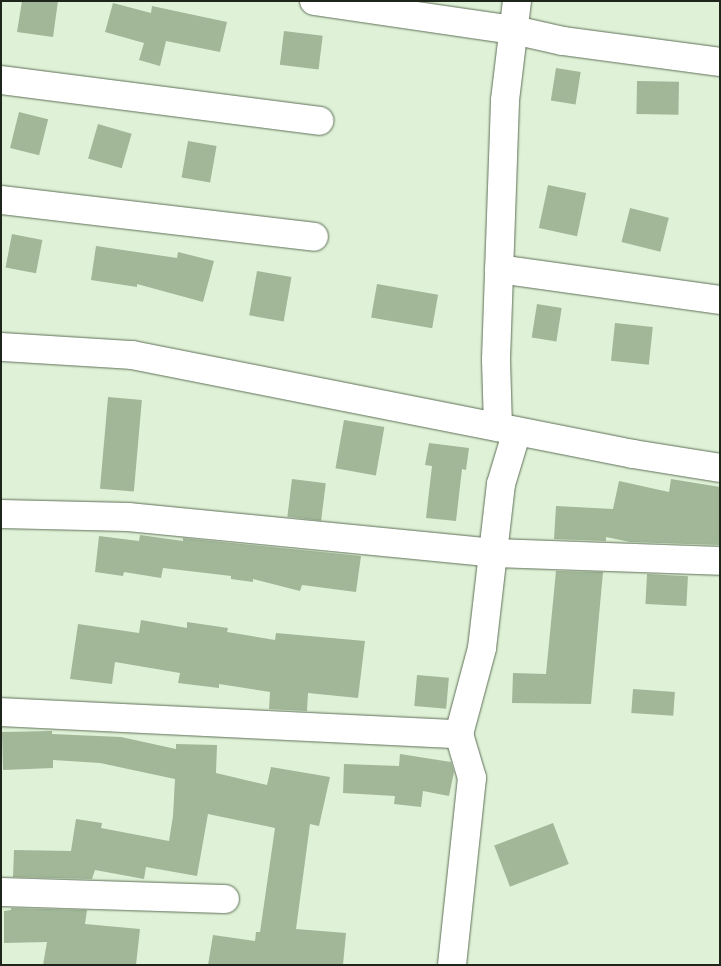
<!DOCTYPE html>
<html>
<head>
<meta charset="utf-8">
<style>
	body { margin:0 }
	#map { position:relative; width:721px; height:966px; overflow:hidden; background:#dff2d7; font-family:Figtree,sans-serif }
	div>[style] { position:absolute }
	.building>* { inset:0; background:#a1b798; transform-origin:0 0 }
	.roads { filter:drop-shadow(0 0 1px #5f7058) drop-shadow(0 0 1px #5f7058) }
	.minor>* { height:28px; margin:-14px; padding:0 14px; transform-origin:14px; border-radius:14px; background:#fff }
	span { translate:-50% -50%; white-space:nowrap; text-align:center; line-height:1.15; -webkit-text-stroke:5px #effee8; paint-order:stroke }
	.frame { position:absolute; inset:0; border:2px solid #1e251b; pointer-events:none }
</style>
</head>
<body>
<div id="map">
	<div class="building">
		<div style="clip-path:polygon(22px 1px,58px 1px,53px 37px,17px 32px)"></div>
		<div style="clip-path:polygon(113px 3px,151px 13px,152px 6px,227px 22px,220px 52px,166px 41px,160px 66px,139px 60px,144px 43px,105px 32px)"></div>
		<div style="left:284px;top:31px;width:39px;height:34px;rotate:7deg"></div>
		<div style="left:556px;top:68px;width:25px;height:33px;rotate:9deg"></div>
		<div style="left:637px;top:81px;width:42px;height:33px;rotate:1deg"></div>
		<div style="left:19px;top:112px;width:30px;height:37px;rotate:14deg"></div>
		<div style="left:98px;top:124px;width:35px;height:36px;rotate:16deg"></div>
		<div style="left:188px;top:141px;width:29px;height:37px;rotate:10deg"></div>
		<div style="left:548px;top:185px;width:39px;height:44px;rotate:12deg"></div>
		<div style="left:630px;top:208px;width:40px;height:35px;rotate:14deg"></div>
		<div style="left:12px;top:234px;width:31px;height:34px;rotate:11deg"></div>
		<div style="clip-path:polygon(96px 246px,177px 258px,178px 252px,214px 261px,203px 302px,137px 284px,137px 287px,91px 280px)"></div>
		<div style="left:257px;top:271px;width:35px;height:45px;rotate:10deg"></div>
		<div style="left:377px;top:284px;width:62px;height:34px;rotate:10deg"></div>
		<div style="left:537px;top:304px;width:25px;height:34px;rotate:9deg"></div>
		<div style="left:615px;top:323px;width:38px;height:38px;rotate:6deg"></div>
		<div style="left:108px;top:397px;width:34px;height:92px;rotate:5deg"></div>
		<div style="left:344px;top:420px;width:41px;height:49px;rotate:10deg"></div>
		<div style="clip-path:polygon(429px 443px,469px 448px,466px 470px,462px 469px,456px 521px,426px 518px,432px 466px,425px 465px)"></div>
		<div style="left:292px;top:479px;width:34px;height:38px;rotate:7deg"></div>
		<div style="clip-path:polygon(671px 479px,720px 487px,720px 545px,630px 542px,606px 537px,606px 541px,554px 539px,556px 506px,613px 509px,619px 481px,669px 492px)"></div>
		<div style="clip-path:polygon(140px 535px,183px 541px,183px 538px,361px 556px,356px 592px,302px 585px,300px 591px,253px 579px,253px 582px,231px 579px,231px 576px,163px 568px,161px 578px,124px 572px,123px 576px,95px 572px,99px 536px,139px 541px)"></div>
		<div style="clip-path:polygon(556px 571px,603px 572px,591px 704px,512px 703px,513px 673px,546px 674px)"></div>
		<div style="left:647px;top:574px;width:41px;height:30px;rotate:3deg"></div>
		<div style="clip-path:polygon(141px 620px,187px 628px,187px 622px,228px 628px,227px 632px,275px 640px,276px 633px,365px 641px,358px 698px,308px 693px,307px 711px,269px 709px,270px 692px,219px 684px,219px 688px,178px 683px,180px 673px,115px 662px,112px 684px,70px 679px,78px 624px,139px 633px)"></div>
		<div style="left:417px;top:675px;width:32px;height:31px;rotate:5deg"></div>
		<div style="left:633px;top:689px;width:42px;height:24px;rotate:4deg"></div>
		<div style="clip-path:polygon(52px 731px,52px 734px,121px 737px,176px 749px,176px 744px,217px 745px,216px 773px,267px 785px,271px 767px,330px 777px,319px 826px,310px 824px,296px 929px,346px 933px,343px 965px,208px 965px,213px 935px,255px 941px,256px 932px,260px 932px,275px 828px,208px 814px,197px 876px,146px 867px,144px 879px,95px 870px,92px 879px,13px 877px,14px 850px,71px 851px,76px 819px,102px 823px,101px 828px,169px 841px,173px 816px,175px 779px,100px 763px,53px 760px,53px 768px,3px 770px,2px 732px)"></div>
		<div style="clip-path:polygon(400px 754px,451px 762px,454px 772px,449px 796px,423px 791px,421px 807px,394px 804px,395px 796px,343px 793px,344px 764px,399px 766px)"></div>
		<div style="left:553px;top:823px;width:44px;height:63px;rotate:69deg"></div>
		<div style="clip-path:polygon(11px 908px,87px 910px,85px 924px,140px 929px,136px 965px,43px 965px,47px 942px,4px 943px,4px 911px,11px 910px)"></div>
	</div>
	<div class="roads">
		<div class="minor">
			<div style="left:314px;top:1px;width:202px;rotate:8.3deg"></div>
			<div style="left:514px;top:30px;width:50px;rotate:12.7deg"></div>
			<div style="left:563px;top:41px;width:158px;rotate:7.6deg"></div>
			<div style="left:1px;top:80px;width:321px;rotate:7.3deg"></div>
			<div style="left:1px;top:200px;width:315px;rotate:6.7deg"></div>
			<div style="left:499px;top:269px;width:223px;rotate:8deg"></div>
			<div style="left:1px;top:347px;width:131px;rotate:3.5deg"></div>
			<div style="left:132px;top:355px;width:511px;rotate:11.18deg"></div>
			<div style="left:633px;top:454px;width:88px;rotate:9.1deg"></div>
			<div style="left:498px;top:427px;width:68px;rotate:-91.7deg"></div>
			<div style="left:496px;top:359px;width:259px;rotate:-88deg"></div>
			<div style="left:505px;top:100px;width:100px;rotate:-83.1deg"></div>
			<div style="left:1px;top:514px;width:127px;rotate:1.4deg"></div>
			<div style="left:128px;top:517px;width:368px;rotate:5.6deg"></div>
			<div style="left:494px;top:553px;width:226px;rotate:2deg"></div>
			<div style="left:1px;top:712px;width:459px;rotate:2.8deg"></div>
			<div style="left:459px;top:734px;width:89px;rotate:-75deg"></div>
			<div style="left:482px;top:648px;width:165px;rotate:-83.4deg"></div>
			<div style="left:501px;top:484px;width:55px;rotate:-73.2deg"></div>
			<div style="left:1px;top:892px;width:224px;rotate:1.8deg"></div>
			<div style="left:452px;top:965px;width:188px;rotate:-83.9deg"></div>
			<div style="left:472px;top:778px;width:46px;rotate:-106.5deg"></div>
		</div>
	</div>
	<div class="frame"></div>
</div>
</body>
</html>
